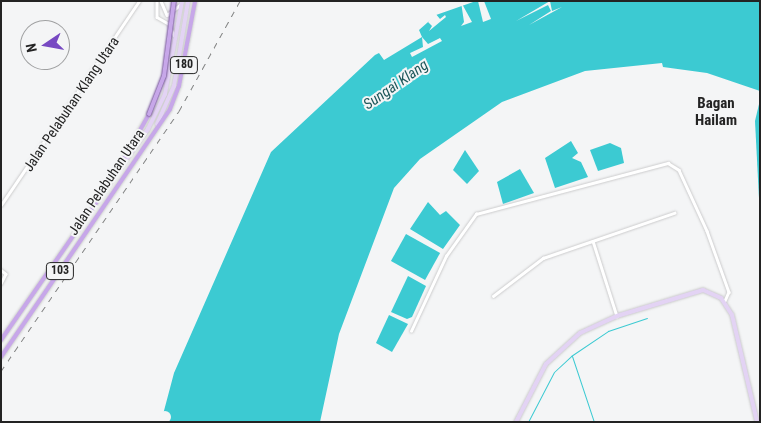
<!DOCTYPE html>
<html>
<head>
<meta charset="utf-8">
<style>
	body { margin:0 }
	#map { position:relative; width:761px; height:423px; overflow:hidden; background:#f4f5f6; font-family:"Roboto Condensed",sans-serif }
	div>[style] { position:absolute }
	.water>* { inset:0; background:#3ccad2; transform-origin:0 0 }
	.pier>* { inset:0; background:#f4f5f6 }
	.round { border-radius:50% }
	.stream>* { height:1px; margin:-0.5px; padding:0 0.5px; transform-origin:0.5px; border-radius:0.5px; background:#3ccad2 }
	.roads { filter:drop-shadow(0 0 1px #cccccd) drop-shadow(0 0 1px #cccccd) }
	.street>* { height:2.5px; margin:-1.25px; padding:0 1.25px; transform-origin:1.25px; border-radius:1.25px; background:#fff }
	.secondary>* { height:4px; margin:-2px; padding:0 2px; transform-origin:2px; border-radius:2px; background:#e3d3f4 }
	.primary>* { height:4px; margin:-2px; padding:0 2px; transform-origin:2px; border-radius:2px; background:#c7a7e9 }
	.rail>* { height:1px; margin-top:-0.5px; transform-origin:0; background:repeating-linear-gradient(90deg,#818282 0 6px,transparent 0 12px) }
	.bridges { filter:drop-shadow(0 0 1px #75529b) drop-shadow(0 0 1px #75529b) }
	.primary-bridge>* { height:4px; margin:-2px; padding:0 2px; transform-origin:2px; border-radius:2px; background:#c7a7e9 }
	span { translate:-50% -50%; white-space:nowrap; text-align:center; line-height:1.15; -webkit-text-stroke:4px #f4f5f6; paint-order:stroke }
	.shield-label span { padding:1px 4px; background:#f4f5f6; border:1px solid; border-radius:4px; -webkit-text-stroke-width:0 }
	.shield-label { font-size:12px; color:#232323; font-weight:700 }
	.street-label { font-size:14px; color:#232323 }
	.water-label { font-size:15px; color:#1d575a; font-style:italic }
	.neighbourhood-label { font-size:15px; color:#232323; font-weight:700 }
	.frame { position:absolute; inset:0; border:2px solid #232323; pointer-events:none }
	.north { position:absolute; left:20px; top:20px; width:50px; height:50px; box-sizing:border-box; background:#f4f5f6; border:1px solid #a0a1a2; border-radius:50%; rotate:258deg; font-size:14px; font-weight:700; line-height:20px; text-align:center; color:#232323 }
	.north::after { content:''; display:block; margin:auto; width:18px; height:22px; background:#7749c2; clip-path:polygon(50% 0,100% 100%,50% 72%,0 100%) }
</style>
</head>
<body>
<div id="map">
	<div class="water">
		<div style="clip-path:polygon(476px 1px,760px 1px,760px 91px,707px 73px,663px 67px,662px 63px,585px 71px,502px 102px,420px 159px,394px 188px,339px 334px,320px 422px,161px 422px,174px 373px,271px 152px,375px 55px,379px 53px,384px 60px,422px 37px,419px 30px,436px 15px)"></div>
		<div style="clip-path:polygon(760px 100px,760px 218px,755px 121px)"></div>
		<div style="clip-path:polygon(571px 141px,578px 153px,572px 158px,581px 162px,588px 177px,555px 188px,545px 158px)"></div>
		<div style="clip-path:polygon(610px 143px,621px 148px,624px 163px,598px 171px,590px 150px)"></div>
		<div style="clip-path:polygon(465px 150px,479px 171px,467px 184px,453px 170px)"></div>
		<div style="clip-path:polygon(520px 169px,534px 193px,503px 204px,497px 182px)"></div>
		<div style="clip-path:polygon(428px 202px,440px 215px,446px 211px,460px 225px,443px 249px,410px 229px)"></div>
		<div style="left:406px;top:234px;width:39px;height:31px;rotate:29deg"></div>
		<div style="clip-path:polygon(408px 276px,426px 286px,412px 317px,407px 319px,391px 312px)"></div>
		<div style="clip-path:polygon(389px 315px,408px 324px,392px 352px,376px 343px)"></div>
	</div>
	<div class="pier">
		<div style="clip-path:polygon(478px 1px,484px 1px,491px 19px,483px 22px)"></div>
		<div style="clip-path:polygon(550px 1px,552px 11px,562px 7px,529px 25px,551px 11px,548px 5px,516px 21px)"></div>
		<div style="clip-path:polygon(461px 2px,472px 22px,461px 26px,464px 22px)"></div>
		<div style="clip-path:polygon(435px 13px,440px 19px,445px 15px,446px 17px,429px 31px,432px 26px,428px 22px)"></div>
		<div style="clip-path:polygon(422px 37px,428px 44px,440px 38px,442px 41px,412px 57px,410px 53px,423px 47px)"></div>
		<div class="round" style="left:159px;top:411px;width:12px;height:12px"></div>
	</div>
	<div class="stream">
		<div style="left:572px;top:356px;width:70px;rotate:71.6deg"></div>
		<div style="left:528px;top:422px;width:56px;rotate:-62.5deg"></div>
		<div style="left:554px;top:372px;width:23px;rotate:-43deg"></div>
		<div style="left:571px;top:356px;width:45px;rotate:-34deg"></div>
		<div style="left:608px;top:331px;width:41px;rotate:-18.4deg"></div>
	</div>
	<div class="roads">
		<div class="street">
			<div style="left:157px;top:1px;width:16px;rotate:90deg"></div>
			<div style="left:157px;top:17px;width:14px;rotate:30deg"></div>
			<div style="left:169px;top:24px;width:12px;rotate:66deg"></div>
			<div style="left:161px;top:1px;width:15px;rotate:67deg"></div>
			<div style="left:167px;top:15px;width:16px;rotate:-38deg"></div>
			<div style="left:1px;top:205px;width:246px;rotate:-55.9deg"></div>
			<div style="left:593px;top:241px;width:79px;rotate:72.3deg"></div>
			<div style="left:1px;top:270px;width:6px;rotate:39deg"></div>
			<div style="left:6px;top:274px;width:11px;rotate:117deg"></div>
			<div style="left:493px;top:296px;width:63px;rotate:-37.2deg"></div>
			<div style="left:543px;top:258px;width:139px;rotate:-19deg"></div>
			<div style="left:411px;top:331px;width:83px;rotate:-65deg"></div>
			<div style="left:446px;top:256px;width:52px;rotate:-54.5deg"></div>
			<div style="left:476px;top:214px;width:199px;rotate:-14.9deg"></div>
			<div style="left:668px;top:163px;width:13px;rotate:32deg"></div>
			<div style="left:679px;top:170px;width:67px;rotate:65.3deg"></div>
			<div style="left:707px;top:231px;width:65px;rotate:70.2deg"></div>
			<div style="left:729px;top:292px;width:10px;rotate:114deg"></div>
		</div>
		<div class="secondary">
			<div style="left:157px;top:124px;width:42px;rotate:-65.9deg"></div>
			<div style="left:174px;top:86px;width:86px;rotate:-80.6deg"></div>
			<div style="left:120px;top:168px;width:48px;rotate:-54.3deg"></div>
			<div style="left:148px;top:129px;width:39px;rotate:-64deg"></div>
			<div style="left:165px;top:94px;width:95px;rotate:-79.6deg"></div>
			<div style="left:516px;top:422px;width:65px;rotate:-62.7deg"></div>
			<div style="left:546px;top:364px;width:46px;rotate:-42.4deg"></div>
			<div style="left:580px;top:333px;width:41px;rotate:-24.7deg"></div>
			<div style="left:617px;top:316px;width:90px;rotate:-16.8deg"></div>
			<div style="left:703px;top:290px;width:20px;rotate:24deg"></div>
			<div style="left:721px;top:298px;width:20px;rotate:57deg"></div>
			<div style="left:732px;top:315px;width:110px;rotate:76.8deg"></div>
		</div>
		<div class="primary">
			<div style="left:1px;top:340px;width:197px;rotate:-55.3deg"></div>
			<div style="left:113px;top:178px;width:73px;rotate:-60.6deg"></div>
			<div style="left:1px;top:357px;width:300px;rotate:-55.7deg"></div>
			<div style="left:170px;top:109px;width:25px;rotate:-69deg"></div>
			<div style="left:179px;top:86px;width:86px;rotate:-79.3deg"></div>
		</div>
	</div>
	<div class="rail">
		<div style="left:1px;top:371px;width:315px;rotate:-55.6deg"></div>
		<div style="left:179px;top:111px;width:126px;rotate:-61deg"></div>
	</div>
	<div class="bridges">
		<div class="primary-bridge">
			<div style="left:149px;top:114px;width:41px;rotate:-68.5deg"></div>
			<div style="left:164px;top:76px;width:76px;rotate:-82.4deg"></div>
		</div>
	</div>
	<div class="shield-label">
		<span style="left:184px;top:65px">180</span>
		<span style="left:60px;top:271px">103</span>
	</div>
	<div class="street-label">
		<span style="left:71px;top:104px;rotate:-56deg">Jalan Pelabuhan Klang Utara</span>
		<span style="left:106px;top:182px;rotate:-56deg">Jalan Pelabuhan Utara</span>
	</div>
	<div class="water-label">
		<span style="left:396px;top:85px;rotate:-35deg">Sungai Klang</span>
	</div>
	<div class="neighbourhood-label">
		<span style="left:716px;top:112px">Bagan<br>Hailam</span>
	</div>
	<div class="frame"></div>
	<div class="north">N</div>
</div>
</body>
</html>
